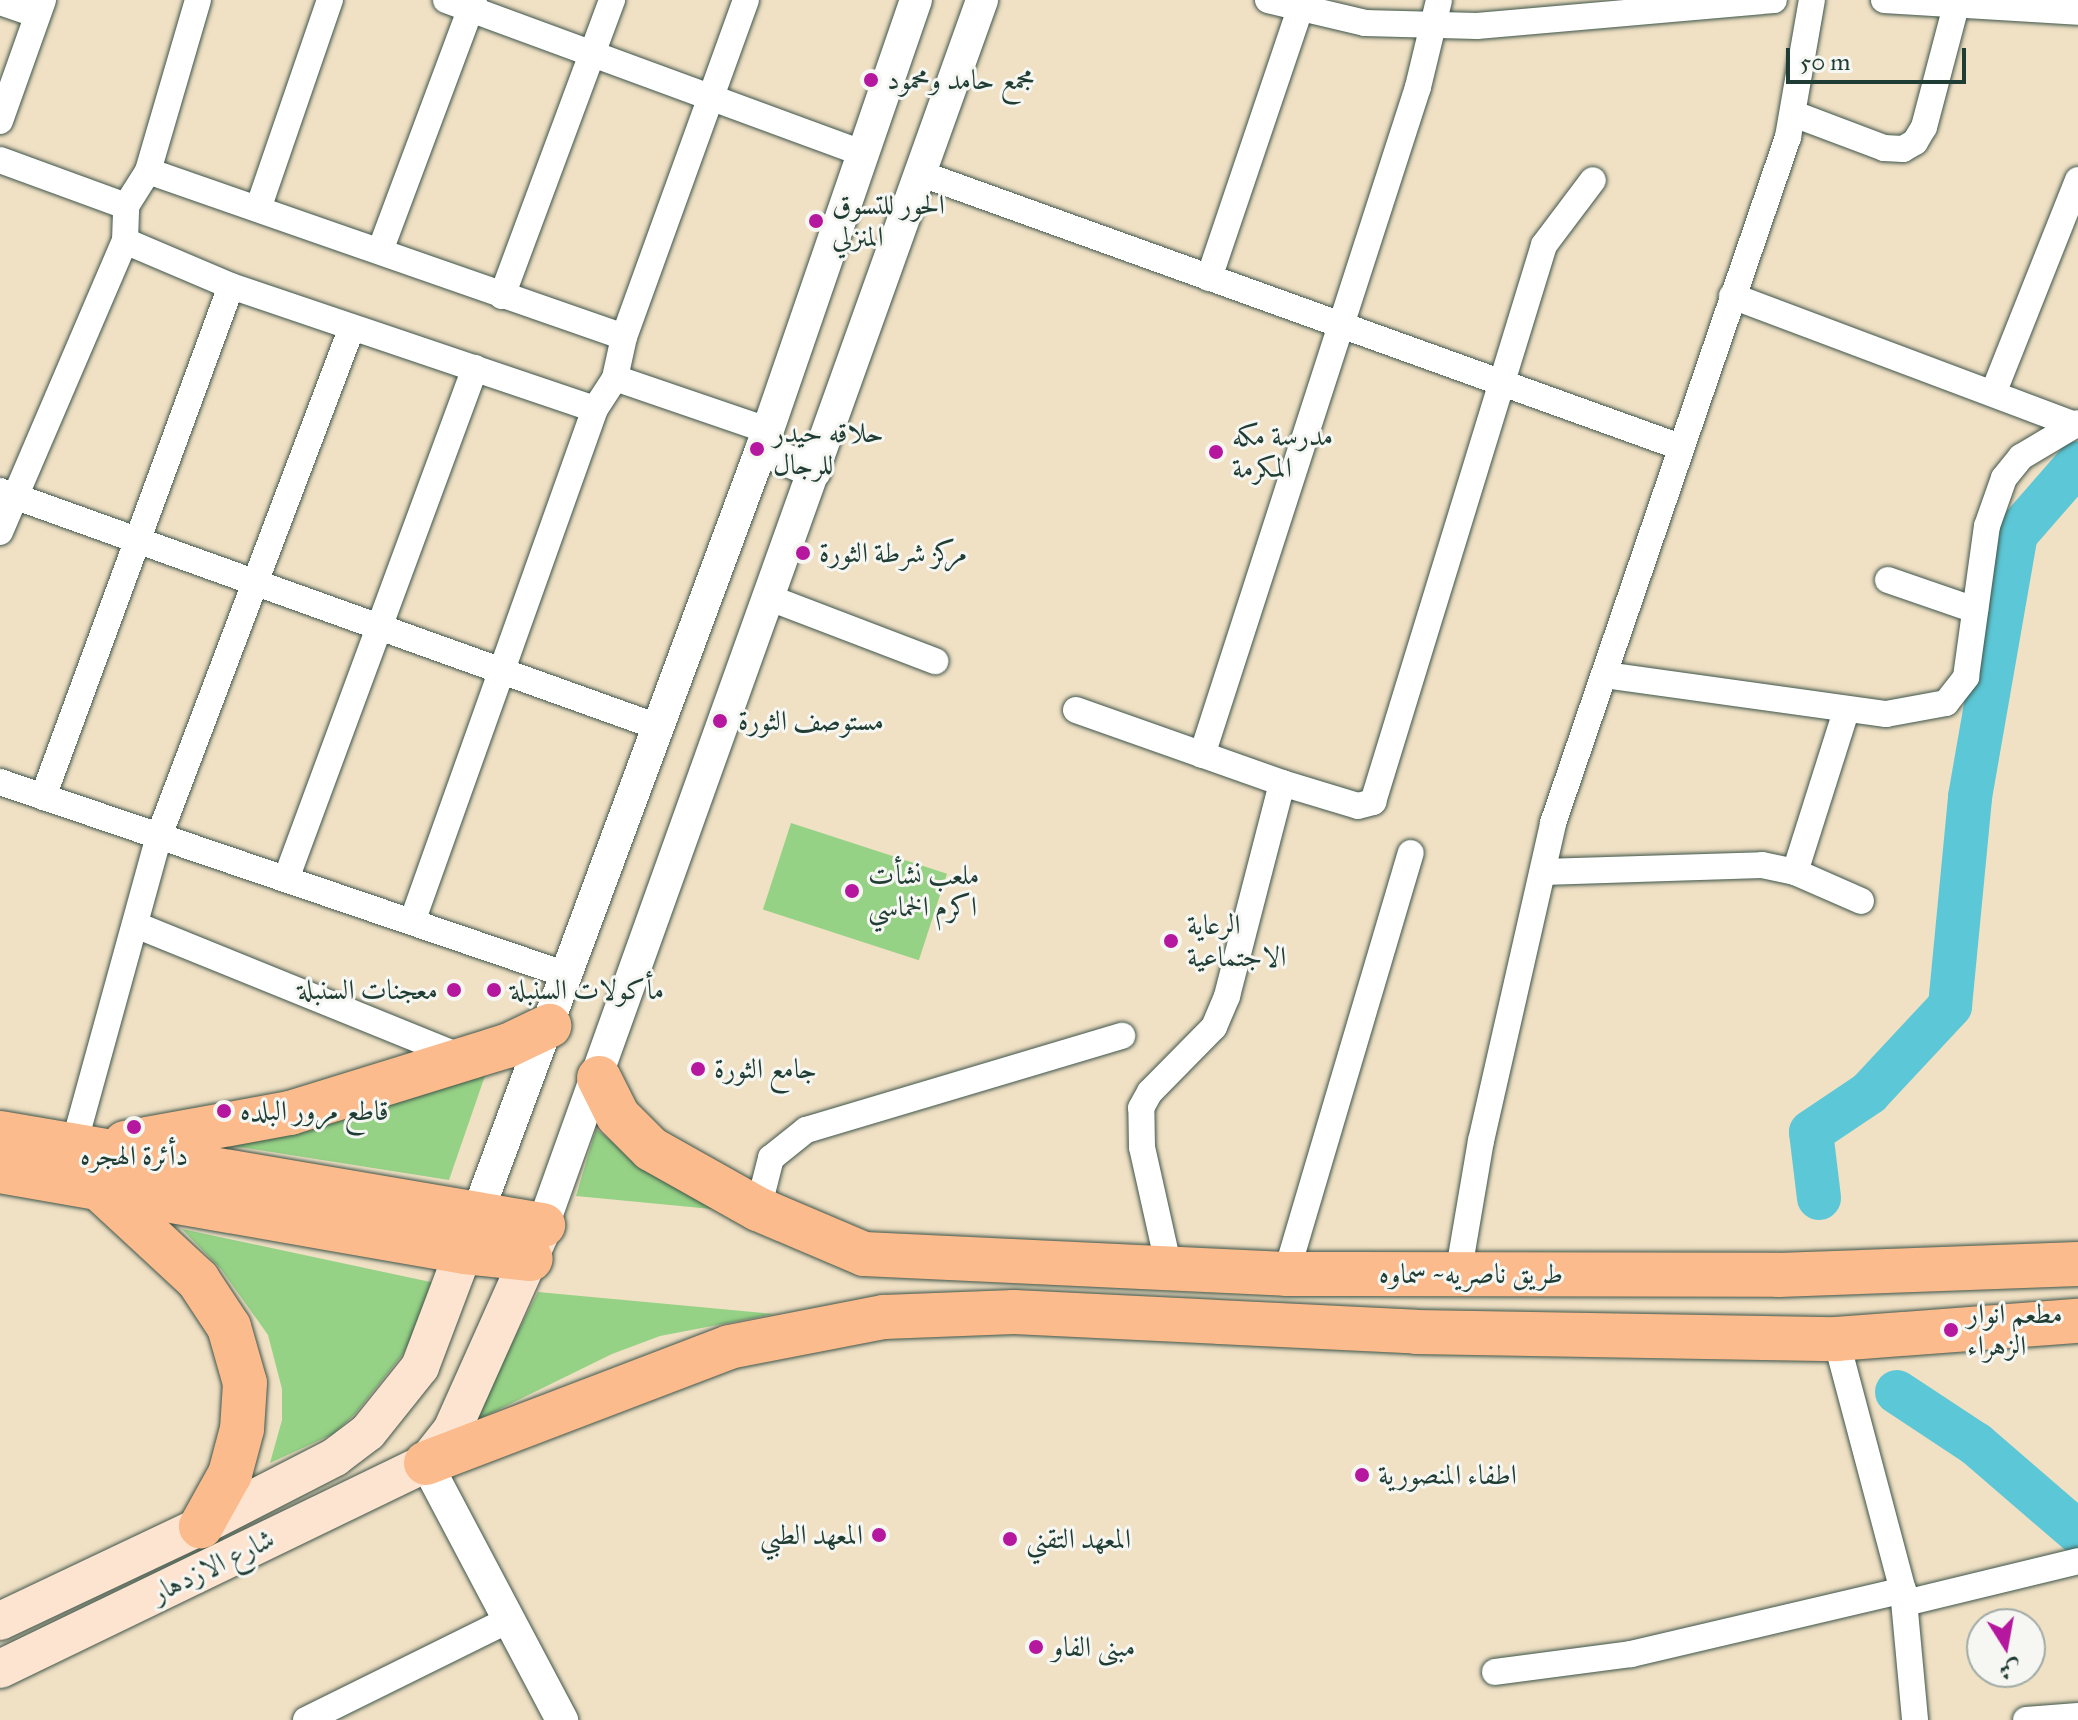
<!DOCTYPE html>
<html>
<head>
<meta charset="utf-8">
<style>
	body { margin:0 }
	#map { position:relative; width:2078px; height:1720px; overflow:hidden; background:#f0e0c4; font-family:"IM FELL Great Primer",Amiri,serif }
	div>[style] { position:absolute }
	.green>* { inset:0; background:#96d286; transform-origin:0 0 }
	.river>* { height:44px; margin:-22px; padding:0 22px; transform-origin:22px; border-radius:22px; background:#5cc7d6 }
	.roads { filter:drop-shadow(0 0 2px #3e554a) drop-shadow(0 0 2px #3e554a) }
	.minor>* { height:26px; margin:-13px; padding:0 13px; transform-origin:13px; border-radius:13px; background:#fff }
	.tertiary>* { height:32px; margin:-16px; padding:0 16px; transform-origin:16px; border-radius:16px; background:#fff }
	.secondary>* { height:38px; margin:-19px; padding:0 19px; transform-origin:19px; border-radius:19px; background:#fde4d1 }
	.trunk>* { height:44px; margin:-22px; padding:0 22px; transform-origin:22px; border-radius:22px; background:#fbbb8c }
	.dots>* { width:22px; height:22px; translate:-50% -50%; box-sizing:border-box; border:4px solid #f6f6f2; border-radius:50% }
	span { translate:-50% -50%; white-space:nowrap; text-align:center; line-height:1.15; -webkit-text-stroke:6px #f6f6f2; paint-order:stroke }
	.poi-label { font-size:28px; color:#1f3d34 }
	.left { translate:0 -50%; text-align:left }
	.right { translate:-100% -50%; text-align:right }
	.street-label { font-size:28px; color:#1f3d34 }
	.north { position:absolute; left:1966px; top:1608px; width:80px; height:80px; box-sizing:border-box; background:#f6f6f2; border:2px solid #a0aca6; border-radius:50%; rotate:169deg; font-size:22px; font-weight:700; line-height:32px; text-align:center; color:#1f3d34 }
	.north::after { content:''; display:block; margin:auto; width:28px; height:36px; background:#b5179e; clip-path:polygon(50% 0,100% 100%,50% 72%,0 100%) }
	.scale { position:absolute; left:1786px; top:48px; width:180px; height:36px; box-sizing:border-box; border:4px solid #1f3d34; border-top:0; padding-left:10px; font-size:24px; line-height:28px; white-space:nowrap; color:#1f3d34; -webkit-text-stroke:6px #f6f6f2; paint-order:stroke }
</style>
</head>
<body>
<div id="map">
	<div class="green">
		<div style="left:791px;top:823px;width:164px;height:91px;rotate:18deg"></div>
		<div style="clip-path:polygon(487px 1070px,449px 1180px,220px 1144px)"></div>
		<div style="clip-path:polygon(596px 1129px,652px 1172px,722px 1210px,576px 1196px)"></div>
		<div style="clip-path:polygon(182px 1229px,440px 1284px,403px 1354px,355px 1414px,333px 1434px,270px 1463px,282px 1420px,282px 1389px,268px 1335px,221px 1269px)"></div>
		<div style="clip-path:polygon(538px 1292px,774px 1314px,660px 1336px,612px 1354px,471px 1423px)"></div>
	</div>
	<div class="river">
		<div style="left:1819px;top:1198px;width:66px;rotate:-96.9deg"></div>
		<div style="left:1811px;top:1132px;width:70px;rotate:-33.9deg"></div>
		<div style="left:1869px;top:1093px;width:119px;rotate:-47deg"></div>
		<div style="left:1950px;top:1006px;width:210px;rotate:-84.5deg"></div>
		<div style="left:1970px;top:797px;width:267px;rotate:-80.1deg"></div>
		<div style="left:2016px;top:534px;width:94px;rotate:-48.9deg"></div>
		<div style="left:1897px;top:1392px;width:95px;rotate:33.4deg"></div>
		<div style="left:1976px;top:1444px;width:135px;rotate:40.8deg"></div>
	</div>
	<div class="roads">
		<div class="minor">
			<div style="left:446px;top:0;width:442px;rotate:20.2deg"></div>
			<div style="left:1268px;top:0;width:100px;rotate:13.3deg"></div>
			<div style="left:1365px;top:23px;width:112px;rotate:1.5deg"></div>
			<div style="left:1477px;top:26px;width:298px;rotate:-5deg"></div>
			<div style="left:1884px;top:0;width:194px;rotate:3.5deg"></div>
			<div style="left:0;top:2px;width:39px;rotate:19deg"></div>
			<div style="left:1794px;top:114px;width:96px;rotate:20.7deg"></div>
			<div style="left:1884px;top:148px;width:19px;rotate:3deg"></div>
			<div style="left:1903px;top:149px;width:14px;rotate:-30deg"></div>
			<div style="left:1915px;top:142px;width:17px;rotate:-59deg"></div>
			<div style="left:1924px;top:127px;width:129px;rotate:-75.2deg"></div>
			<div style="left:0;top:121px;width:128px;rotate:-70.4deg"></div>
			<div style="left:0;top:160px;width:134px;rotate:20.1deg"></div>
			<div style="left:148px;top:171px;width:504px;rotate:19.23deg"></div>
			<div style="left:919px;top:173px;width:809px;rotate:19.8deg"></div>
			<div style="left:259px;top:206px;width:218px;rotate:-71deg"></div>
			<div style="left:125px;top:241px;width:115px;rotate:23deg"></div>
			<div style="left:231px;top:286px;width:384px;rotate:18.7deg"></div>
			<div style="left:380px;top:251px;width:268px;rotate:-69.5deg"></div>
			<div style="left:1209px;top:278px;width:293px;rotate:-71.3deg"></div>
			<div style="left:502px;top:296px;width:316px;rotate:-69.6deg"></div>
			<div style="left:1732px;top:296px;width:366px;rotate:20.6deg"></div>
			<div style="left:615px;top:378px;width:157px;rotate:18.9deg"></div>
			<div style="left:1994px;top:391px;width:227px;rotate:-68.3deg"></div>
			<div style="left:0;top:491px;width:699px;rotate:19.73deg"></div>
			<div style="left:0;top:532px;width:317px;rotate:-66.8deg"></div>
			<div style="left:125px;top:241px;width:35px;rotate:-88deg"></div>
			<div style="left:126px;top:206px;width:41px;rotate:-57.8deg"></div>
			<div style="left:148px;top:171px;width:178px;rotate:-73.7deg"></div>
			<div style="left:1888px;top:580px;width:92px;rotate:19deg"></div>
			<div style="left:770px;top:598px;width:177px;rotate:20.9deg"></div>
			<div style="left:1605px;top:675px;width:284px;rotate:7.9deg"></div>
			<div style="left:1886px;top:714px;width:61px;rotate:-10.4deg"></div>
			<div style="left:1946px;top:703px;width:33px;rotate:-52deg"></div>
			<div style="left:1966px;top:677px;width:152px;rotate:-82.1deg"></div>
			<div style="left:1987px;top:526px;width:51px;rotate:-70.5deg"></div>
			<div style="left:2004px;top:478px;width:27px;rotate:-51deg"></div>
			<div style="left:2021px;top:457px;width:66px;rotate:-30.8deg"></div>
			<div style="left:1076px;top:710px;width:219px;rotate:19.5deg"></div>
			<div style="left:1282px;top:783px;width:79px;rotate:16.8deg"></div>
			<div style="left:1358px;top:806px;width:16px;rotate:-15deg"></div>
			<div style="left:1373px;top:802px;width:583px;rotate:-72.93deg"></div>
			<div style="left:1544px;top:245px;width:81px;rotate:-53deg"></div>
			<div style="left:1202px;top:755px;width:702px;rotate:-72.08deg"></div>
			<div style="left:1418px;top:87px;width:89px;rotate:-76.4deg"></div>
			<div style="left:0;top:782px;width:599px;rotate:18.8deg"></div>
			<div style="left:43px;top:797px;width:544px;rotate:-69.8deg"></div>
			<div style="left:1543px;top:872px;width:219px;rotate:-1.8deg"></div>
			<div style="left:1762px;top:865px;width:34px;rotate:12deg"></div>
			<div style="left:1795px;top:872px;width:72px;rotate:23.7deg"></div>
			<div style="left:1795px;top:872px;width:169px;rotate:-72.4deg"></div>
			<div style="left:286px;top:879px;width:545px;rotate:-69.7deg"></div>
			<div style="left:412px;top:922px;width:545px;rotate:-70.37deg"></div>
			<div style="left:595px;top:409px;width:37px;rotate:-57deg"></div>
			<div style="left:615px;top:378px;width:42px;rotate:-77.6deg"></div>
			<div style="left:624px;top:337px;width:358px;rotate:-70.1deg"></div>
			<div style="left:136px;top:925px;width:356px;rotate:22.1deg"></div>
			<div style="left:73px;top:1148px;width:324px;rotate:-74.6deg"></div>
			<div style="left:159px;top:836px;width:544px;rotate:-69.23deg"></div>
			<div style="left:758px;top:1209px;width:53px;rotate:-75.7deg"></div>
			<div style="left:771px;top:1158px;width:45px;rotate:-38.7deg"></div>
			<div style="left:806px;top:1130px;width:330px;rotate:-16.6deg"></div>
			<div style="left:1169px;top:1268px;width:124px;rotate:-102.6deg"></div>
			<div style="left:1142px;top:1147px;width:39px;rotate:-91deg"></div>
			<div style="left:1141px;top:1108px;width:18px;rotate:-61deg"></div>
			<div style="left:1150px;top:1092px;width:91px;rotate:-45.4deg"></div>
			<div style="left:1214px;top:1027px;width:34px;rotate:-67deg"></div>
			<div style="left:1227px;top:996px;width:220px;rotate:-75.5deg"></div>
			<div style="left:1286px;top:1274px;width:439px;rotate:-73.5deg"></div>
			<div style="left:1458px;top:1275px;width:136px;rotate:-80.3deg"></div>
			<div style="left:1481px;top:1141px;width:326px;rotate:-77.2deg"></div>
			<div style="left:1553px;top:823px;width:725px;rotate:-71.09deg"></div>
			<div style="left:1788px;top:137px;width:139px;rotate:-80.1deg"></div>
			<div style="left:1836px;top:1339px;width:260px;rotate:75.1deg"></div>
			<div style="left:1903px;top:1590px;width:131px;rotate:84.7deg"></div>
			<div style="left:1905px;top:1603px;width:178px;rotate:-13.6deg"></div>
			<div style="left:1495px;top:1672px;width:137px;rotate:-7.5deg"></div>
			<div style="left:1631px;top:1654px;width:279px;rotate:-13.2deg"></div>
			<div style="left:306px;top:1720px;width:228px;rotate:-26.3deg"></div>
			<div style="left:2026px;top:1720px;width:52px;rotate:-4.4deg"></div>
		</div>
		<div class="tertiary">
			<div style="left:761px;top:450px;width:58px;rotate:22.2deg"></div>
			<div style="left:476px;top:1217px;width:818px;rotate:-69.62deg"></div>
			<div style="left:761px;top:450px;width:476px;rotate:-71deg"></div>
			<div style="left:543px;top:1225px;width:1301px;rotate:-70.28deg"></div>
			<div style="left:426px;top:1463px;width:291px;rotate:62.1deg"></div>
		</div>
		<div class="secondary">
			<div style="left:0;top:1621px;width:222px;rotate:-25.3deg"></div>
			<div style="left:201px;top:1526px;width:151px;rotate:-27.2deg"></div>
			<div style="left:335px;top:1457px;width:41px;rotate:-37.1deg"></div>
			<div style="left:368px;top:1432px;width:83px;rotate:-51.3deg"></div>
			<div style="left:420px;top:1367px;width:153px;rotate:-69.3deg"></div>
			<div style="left:0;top:1669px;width:473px;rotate:-25.8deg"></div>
			<div style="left:426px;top:1463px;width:42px;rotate:-51.8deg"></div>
			<div style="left:452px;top:1430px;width:218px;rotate:-65.9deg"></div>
		</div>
		<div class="trunk">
			<div style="left:599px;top:1078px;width:42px;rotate:63.4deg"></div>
			<div style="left:618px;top:1116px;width:47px;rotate:45deg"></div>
			<div style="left:651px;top:1149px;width:123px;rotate:29.3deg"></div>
			<div style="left:758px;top:1209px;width:115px;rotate:23deg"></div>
			<div style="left:864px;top:1254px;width:422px;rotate:2.7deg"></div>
			<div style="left:1286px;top:1274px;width:492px;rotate:0.1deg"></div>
			<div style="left:1778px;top:1275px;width:300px;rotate:-2.1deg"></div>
			<div style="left:0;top:1133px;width:551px;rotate:9.62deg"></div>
			<div style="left:125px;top:1143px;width:168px;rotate:-10.3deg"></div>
			<div style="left:290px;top:1113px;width:227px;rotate:-17.2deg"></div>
			<div style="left:507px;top:1046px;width:47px;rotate:-25.5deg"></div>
			<div style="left:0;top:1171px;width:472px;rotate:9.9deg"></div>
			<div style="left:465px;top:1252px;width:66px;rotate:6.1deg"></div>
			<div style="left:102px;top:1191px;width:131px;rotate:42.8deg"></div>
			<div style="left:198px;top:1280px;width:56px;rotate:56.6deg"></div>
			<div style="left:229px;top:1327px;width:58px;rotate:74.1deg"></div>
			<div style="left:245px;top:1383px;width:46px;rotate:93.7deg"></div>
			<div style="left:242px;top:1429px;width:47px;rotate:104.9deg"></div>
			<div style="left:230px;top:1474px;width:60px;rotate:119.1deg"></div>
			<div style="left:426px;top:1463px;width:324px;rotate:-20.9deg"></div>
			<div style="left:729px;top:1347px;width:158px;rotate:-11deg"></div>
			<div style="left:884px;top:1317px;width:130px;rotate:-2.2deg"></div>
			<div style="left:1014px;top:1312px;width:402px;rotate:2.8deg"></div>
			<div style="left:1416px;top:1332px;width:420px;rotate:1deg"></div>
			<div style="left:1836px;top:1339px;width:243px;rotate:-4.3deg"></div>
		</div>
	</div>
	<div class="dots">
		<div style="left:871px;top:80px;background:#b5179e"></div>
		<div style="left:816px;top:221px;background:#b5179e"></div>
		<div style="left:757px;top:449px;background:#b5179e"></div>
		<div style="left:1216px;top:452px;background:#b5179e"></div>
		<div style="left:803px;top:553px;background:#b5179e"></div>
		<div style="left:720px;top:721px;background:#b5179e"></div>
		<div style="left:852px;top:891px;background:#b5179e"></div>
		<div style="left:1171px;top:941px;background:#b5179e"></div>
		<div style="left:454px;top:990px;background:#b5179e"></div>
		<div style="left:494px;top:990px;background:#b5179e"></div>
		<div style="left:698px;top:1069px;background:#b5179e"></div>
		<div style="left:224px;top:1111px;background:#b5179e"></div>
		<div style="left:134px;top:1127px;background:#b5179e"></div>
		<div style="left:1951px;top:1330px;background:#b5179e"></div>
		<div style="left:1362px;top:1475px;background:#b5179e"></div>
		<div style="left:879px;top:1535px;background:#b5179e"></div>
		<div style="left:1010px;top:1539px;background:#b5179e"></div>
		<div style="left:1036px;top:1647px;background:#b5179e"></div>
	</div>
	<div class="poi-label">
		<span class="left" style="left:887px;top:80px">مجمع حامد ومحمود</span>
		<span class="left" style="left:832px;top:221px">الحور للتسوق<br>المنزلي</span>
		<span class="left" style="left:773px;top:449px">حلاقه حيدر<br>للرجال</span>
		<span class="left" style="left:1232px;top:452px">مدرسة مكه<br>المكرمة</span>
		<span class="left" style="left:819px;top:553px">مركز شرطة الثورة</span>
		<span class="left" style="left:738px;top:721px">مستوصف الثورة</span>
		<span class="left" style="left:868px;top:891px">ملعب نشأت<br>اكرم الخماسي</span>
		<span class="left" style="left:1187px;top:941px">الرعاية<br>الاجتماعية</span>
		<span class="right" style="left:438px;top:990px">معجنات السنبلة</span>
		<span class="left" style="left:510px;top:990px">مأكولات السنبلة</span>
		<span class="left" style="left:714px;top:1069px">جامع الثورة</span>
		<span class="left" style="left:240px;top:1111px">قاطع مرور البلده</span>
		<span style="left:134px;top:1156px">دأئرة الهجره</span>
		<span class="left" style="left:1967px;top:1330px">مطعم انوار<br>الزهراء</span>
		<span class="left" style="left:1378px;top:1475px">اطفاء المنصورية</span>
		<span class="right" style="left:863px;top:1535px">المعهد الطبي</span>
		<span class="left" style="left:1026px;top:1539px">المعهد التقني</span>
		<span class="left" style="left:1052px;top:1647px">مبنى الفاو</span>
	</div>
	<div class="street-label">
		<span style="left:1471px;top:1274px">طريق ناصريه~ سماوه</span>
		<span style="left:213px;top:1566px;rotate:-26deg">شارع الازدهار</span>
	</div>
	<div class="north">ش</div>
	<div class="scale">50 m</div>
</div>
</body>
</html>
